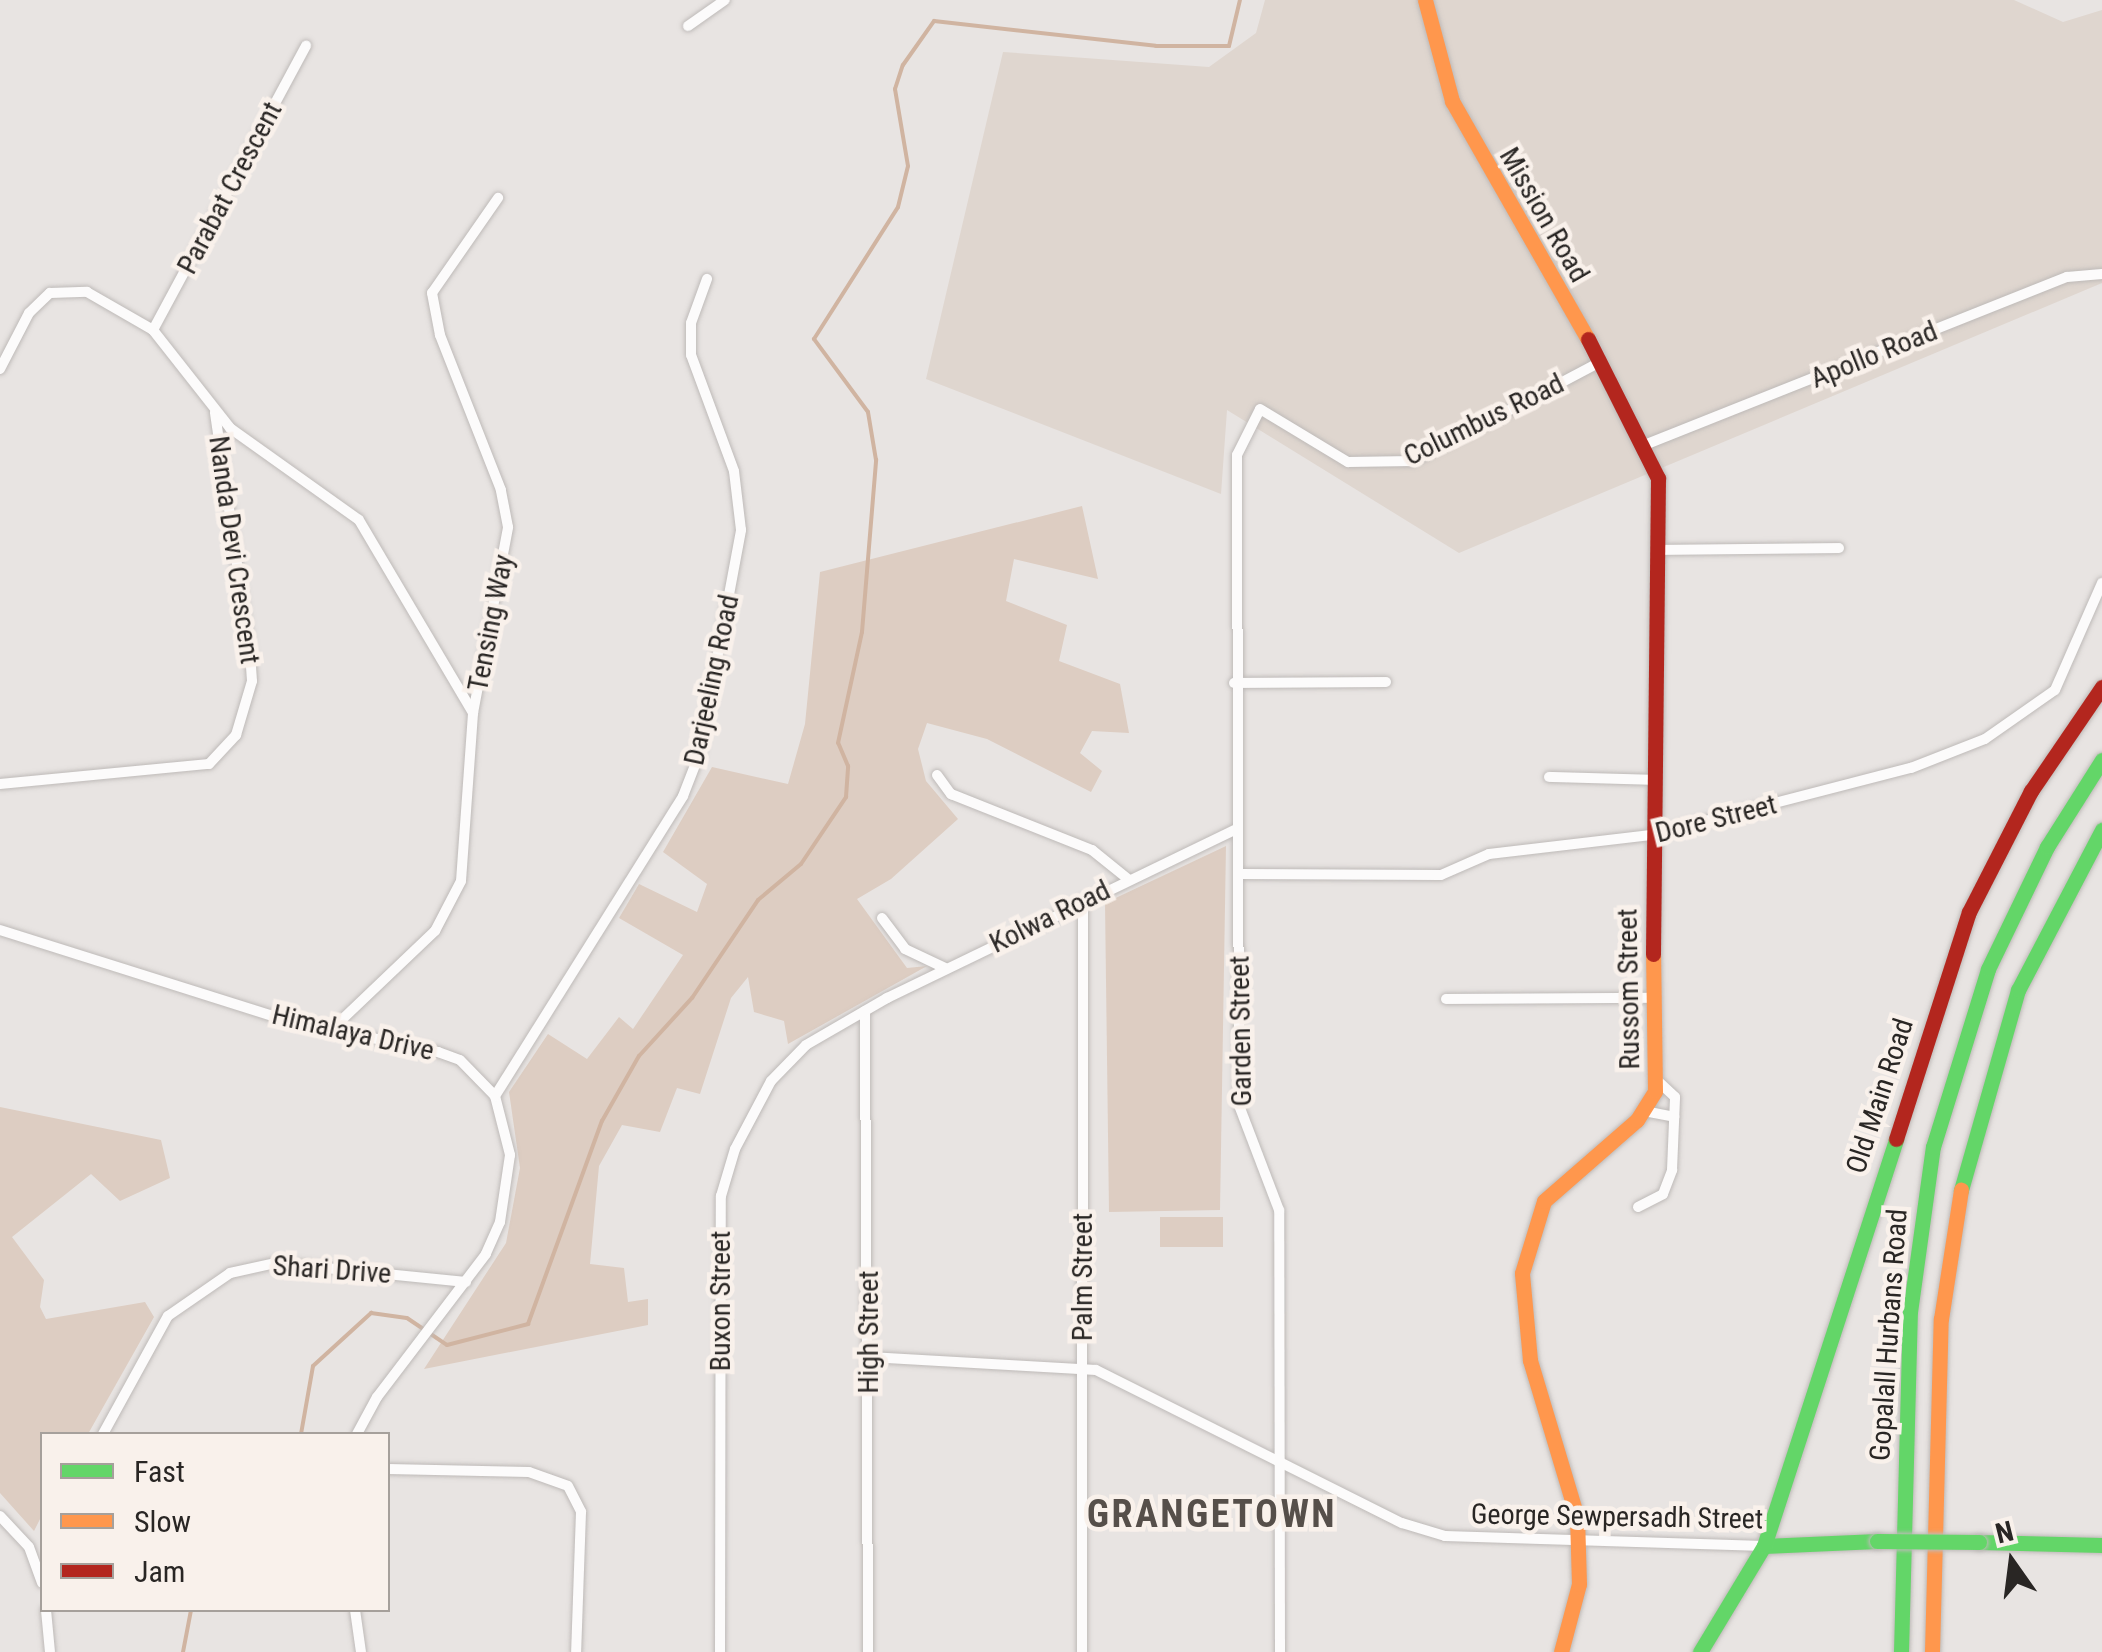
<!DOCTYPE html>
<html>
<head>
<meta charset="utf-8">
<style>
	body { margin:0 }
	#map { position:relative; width:2102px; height:1652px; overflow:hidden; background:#e8e4e2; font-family:"Roboto Condensed",sans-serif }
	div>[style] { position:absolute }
	.built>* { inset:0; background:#dfd6cf }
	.green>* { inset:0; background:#ddcdc2; transform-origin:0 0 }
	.stream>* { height:4px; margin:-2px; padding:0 2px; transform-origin:2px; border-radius:2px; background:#d0b4a1 }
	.roads { filter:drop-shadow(0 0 2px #bebab8) drop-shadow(0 0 2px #bebab8) }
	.street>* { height:10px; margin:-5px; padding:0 5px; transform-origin:5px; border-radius:5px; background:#fcfbfb }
	.fast>* { height:15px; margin:-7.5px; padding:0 7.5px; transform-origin:7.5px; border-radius:7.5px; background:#63d668 }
	.slow>* { height:15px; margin:-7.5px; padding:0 7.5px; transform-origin:7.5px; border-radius:7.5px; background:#ff974d }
	.jam>* { height:15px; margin:-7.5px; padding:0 7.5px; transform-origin:7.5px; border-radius:7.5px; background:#b3261e }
	.bridges { filter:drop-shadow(0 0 2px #bebab8) drop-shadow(0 0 2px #bebab8) }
	.fast-bridge>* { height:15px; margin:-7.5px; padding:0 7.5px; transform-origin:7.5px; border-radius:7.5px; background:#63d668 }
	span { translate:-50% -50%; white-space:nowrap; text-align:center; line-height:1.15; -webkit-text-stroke:9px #f9f1eb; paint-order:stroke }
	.street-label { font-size:28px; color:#292624 }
	.district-label { font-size:38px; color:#564f4a; font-weight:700; letter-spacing:2.5px }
	.legend { position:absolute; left:40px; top:1432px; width:350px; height:180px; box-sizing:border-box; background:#f9f1eb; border:2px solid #a6a09b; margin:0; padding:12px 18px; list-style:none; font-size:30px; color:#292624 }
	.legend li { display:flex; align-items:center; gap:20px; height:50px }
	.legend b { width:50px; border:2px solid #a6a09b }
	.north { position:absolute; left:1962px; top:1512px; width:100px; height:100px; -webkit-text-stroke:8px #f9f1eb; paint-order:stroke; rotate:346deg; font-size:28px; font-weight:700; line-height:40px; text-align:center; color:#292624 }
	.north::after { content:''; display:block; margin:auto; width:35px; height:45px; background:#292624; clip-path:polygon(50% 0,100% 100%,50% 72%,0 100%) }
</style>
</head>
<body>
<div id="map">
	<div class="built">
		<div style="clip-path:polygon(1265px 0,2014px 0,2063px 22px,2102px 10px,2102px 283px,1459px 553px,1227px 410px,1221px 494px,926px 379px,1003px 52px,1209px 67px,1256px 33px)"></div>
	</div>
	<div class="green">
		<div style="clip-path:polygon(1082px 506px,1098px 579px,1014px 559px,1006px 601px,1067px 625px,1059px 661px,1120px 684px,1129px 733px,1092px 731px,1080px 753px,1102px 771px,1091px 792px,987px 739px,927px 723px,918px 749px,926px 781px,958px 819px,891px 879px,857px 899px,907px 968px,927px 966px,788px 1044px,784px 1021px,754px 1012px,748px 977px,731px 998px,700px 1094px,677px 1088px,660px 1132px,622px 1125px,599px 1166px,590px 1264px,624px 1268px,628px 1302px,648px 1299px,648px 1325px,424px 1369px,506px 1243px,520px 1168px,509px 1092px,548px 1034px,587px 1059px,619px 1017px,633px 1029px,683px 955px,619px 918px,639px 884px,697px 912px,707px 884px,663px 852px,712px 767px,788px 784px,805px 724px,820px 572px)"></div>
		<div style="clip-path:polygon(1226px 846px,1220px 1210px,1109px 1212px,1105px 903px)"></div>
		<div style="clip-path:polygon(0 1107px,161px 1140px,170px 1178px,120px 1201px,91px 1174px,12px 1237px,44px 1280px,40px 1307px,46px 1319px,145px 1302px,154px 1317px,88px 1434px,42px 1434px,42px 1515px,34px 1531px,0 1493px)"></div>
		<div style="left:1223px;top:1217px;width:30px;height:63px;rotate:90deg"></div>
	</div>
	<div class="stream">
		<div style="left:301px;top:1434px;width:69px;rotate:-80deg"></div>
		<div style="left:313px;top:1366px;width:79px;rotate:-42.4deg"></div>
		<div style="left:371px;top:1313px;width:36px;rotate:8deg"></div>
		<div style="left:407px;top:1318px;width:48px;rotate:34deg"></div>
		<div style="left:447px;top:1345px;width:84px;rotate:-14.5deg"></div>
		<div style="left:528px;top:1324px;width:216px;rotate:-70deg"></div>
		<div style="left:602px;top:1121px;width:75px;rotate:-60.4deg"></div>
		<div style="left:639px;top:1056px;width:79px;rotate:-47.6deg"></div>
		<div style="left:692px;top:998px;width:118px;rotate:-56deg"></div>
		<div style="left:758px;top:900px;width:56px;rotate:-39.9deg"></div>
		<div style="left:801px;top:864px;width:81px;rotate:-56.1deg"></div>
		<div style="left:846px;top:797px;width:31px;rotate:-86deg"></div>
		<div style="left:848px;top:766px;width:25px;rotate:-113deg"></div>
		<div style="left:838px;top:743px;width:114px;rotate:-77.8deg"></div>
		<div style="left:862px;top:632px;width:173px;rotate:-85.3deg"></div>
		<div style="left:876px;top:460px;width:49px;rotate:-99.5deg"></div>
		<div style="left:868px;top:412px;width:91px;rotate:-126.5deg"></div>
		<div style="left:814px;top:339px;width:156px;rotate:-57.5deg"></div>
		<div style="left:898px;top:207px;width:42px;rotate:-76.3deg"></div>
		<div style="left:908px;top:166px;width:78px;rotate:-99.6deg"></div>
		<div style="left:895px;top:89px;width:25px;rotate:-72deg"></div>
		<div style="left:903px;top:65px;width:54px;rotate:-54.8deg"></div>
		<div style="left:934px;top:21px;width:223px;rotate:6.4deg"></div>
		<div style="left:1156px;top:46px;width:73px"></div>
		<div style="left:1229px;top:46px;width:47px;rotate:-76.6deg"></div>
		<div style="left:183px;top:1652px;width:43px;rotate:-79.2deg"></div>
	</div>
	<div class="roads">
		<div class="street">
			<div style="left:688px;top:26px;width:45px;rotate:-35.1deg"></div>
			<div style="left:153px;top:330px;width:323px;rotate:-61.7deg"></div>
			<div style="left:0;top:369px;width:63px;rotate:-62.6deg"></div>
			<div style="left:29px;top:313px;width:29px;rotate:-44deg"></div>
			<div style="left:50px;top:293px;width:37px;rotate:-2deg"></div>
			<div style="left:87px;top:292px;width:76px;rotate:29.9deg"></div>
			<div style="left:153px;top:330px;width:125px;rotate:51.8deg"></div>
			<div style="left:230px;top:428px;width:158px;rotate:35.5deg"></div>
			<div style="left:359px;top:520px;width:224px;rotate:59.4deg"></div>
			<div style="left:1647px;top:444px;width:452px;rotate:-21.7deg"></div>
			<div style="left:2067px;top:277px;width:35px;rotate:-5deg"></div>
			<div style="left:1657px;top:550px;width:182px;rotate:-0.6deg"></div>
			<div style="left:1234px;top:683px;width:152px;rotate:-0.4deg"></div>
			<div style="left:937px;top:775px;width:24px;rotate:54deg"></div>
			<div style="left:951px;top:794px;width:152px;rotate:21.7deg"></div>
			<div style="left:1092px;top:850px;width:46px;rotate:38.9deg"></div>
			<div style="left:1549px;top:777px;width:105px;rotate:1.6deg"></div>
			<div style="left:0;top:784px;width:210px;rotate:-5.5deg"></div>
			<div style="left:209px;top:764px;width:40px;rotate:-47deg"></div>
			<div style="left:236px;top:735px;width:56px;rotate:-73.5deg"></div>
			<div style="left:252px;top:681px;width:28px;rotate:-94deg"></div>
			<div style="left:250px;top:653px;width:243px;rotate:-98.3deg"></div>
			<div style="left:1240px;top:874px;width:201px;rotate:0.3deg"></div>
			<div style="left:1441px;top:875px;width:52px;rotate:-23.6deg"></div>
			<div style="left:1489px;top:854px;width:163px;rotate:-6.7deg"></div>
			<div style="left:1651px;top:835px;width:268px;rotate:-14.5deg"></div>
			<div style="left:1911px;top:768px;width:79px;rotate:-21.4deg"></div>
			<div style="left:1985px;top:739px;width:85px;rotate:-35deg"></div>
			<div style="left:2055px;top:690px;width:117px;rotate:-66.3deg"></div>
			<div style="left:882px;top:918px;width:39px;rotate:53deg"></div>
			<div style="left:905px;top:949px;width:44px;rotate:25.4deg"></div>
			<div style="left:0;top:930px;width:293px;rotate:17.5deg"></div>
			<div style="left:279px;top:1018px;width:163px;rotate:12.1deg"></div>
			<div style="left:438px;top:1052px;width:23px;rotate:20deg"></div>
			<div style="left:460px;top:1060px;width:50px;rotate:45.8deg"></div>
			<div style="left:495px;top:1096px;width:61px;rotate:75.7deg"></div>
			<div style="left:510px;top:1155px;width:68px;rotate:98.5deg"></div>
			<div style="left:500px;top:1222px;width:35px;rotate:114deg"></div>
			<div style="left:486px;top:1254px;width:180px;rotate:127.3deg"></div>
			<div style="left:377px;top:1397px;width:42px;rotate:118.4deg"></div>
			<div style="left:1446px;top:999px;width:210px;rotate:-0.3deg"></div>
			<div style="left:865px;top:1011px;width:641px;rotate:89.73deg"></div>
			<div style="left:331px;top:1030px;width:144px;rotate:-43.6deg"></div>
			<div style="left:435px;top:931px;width:56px;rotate:-62.5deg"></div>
			<div style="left:461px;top:881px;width:168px;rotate:-85.9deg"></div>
			<div style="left:473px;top:713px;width:189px;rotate:-79.3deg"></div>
			<div style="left:508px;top:527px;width:38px;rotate:-101deg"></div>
			<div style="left:501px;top:490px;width:167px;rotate:-111.5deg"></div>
			<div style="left:440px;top:335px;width:43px;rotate:-100.8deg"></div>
			<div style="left:432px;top:293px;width:116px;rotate:-55.2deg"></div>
			<div style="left:495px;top:1096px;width:354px;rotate:-57.9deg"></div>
			<div style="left:683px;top:796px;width:44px;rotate:-68.7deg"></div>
			<div style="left:699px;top:755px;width:229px;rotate:-79.4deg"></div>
			<div style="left:741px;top:530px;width:59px;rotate:-96.8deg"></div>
			<div style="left:734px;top:471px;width:124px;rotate:-110.3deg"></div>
			<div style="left:691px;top:355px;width:32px;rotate:-90deg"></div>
			<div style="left:691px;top:323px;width:47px;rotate:-70deg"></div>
			<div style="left:1644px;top:1111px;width:31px;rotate:11deg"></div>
			<div style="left:1638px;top:1207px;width:28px;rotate:-27deg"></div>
			<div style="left:1663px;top:1194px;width:26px;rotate:-69deg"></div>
			<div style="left:1672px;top:1170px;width:73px;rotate:-87.6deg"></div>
			<div style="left:1675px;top:1097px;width:25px;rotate:-137deg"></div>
			<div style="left:870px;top:1357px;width:226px;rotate:3.3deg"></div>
			<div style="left:1096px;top:1370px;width:342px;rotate:26.6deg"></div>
			<div style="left:1402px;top:1523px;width:45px;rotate:16.8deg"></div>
			<div style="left:1445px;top:1536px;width:319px;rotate:1.8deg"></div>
			<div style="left:103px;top:1434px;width:135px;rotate:-61.2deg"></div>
			<div style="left:168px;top:1316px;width:75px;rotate:-34.7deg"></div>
			<div style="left:230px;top:1273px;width:47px;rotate:-12.3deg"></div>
			<div style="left:276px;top:1263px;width:191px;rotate:5.7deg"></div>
			<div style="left:388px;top:1469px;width:141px;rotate:1.2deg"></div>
			<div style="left:529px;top:1472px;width:41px;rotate:19.7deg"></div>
			<div style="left:568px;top:1486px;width:29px;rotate:63deg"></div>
			<div style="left:581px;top:1512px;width:140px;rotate:92deg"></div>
			<div style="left:0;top:1516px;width:42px;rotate:46.9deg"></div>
			<div style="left:29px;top:1547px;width:38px;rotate:70deg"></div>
			<div style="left:46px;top:1610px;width:42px;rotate:84.6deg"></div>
			<div style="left:355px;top:1610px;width:42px;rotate:81.9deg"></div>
			<div style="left:720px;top:1652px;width:456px;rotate:-89.9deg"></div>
			<div style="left:721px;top:1196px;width:49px;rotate:-73.4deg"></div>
			<div style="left:735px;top:1149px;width:77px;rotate:-62.1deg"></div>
			<div style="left:771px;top:1081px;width:50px;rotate:-45.8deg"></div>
			<div style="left:806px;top:1045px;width:94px;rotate:-30.1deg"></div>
			<div style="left:887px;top:998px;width:389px;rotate:-25.8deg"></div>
			<div style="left:1082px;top:1652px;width:751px;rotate:-89.92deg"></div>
			<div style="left:1280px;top:1652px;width:442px;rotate:-90.1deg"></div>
			<div style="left:1279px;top:1210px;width:112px;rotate:-110.9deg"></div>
			<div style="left:1239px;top:1105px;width:650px;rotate:-90.18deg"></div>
			<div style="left:1237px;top:455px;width:51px;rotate:-63.4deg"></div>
			<div style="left:1260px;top:409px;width:103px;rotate:31.1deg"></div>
			<div style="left:1348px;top:462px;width:65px;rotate:-0.9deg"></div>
			<div style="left:1413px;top:461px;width:212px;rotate:-27.9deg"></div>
		</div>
		<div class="fast">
			<div style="left:1961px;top:1190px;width:208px;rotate:-74.1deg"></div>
			<div style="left:2018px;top:990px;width:181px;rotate:-62.3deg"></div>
			<div style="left:1979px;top:1542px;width:123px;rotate:1.4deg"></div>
			<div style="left:1764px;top:1546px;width:113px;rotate:-2.5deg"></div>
			<div style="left:1700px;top:1652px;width:124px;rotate:-58.9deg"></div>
			<div style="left:1764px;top:1546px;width:428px;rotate:-72deg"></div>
			<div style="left:1901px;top:1652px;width:340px;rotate:-88.5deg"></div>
			<div style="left:1910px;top:1312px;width:167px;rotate:-82.1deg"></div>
			<div style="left:1933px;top:1147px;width:186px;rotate:-72.8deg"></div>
			<div style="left:1988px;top:969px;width:136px;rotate:-64.2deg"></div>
			<div style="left:2047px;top:847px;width:103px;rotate:-57.7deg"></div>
		</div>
		<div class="slow">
			<div style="left:1425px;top:0;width:105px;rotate:75deg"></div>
			<div style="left:1452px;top:101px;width:274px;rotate:60.3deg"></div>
			<div style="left:1561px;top:1652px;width:70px;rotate:-75.2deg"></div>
			<div style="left:1579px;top:1584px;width:67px;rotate:-91.7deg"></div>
			<div style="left:1577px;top:1517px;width:164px;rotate:-106.7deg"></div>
			<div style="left:1530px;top:1360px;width:87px;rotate:-95.3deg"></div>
			<div style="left:1522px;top:1273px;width:75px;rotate:-73deg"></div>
			<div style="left:1544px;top:1201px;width:123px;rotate:-41.1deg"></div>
			<div style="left:1637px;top:1120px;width:34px;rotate:-58deg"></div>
			<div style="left:1655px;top:1091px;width:137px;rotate:-90.8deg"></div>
			<div style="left:1932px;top:1652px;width:333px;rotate:-88.5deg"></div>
			<div style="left:1941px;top:1319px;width:131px;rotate:-81.2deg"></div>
		</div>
		<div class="jam">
			<div style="left:1588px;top:339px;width:156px;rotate:63.3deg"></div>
			<div style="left:1658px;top:478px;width:476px;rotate:90.6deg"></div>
			<div style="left:1896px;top:1139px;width:238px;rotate:-72.2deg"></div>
			<div style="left:1969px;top:912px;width:136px;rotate:-62.9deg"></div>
			<div style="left:2031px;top:791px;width:126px;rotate:-55.7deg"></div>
		</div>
	</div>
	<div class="bridges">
		<div class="fast-bridge">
			<div style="left:1877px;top:1541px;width:102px;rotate:0.6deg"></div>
		</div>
	</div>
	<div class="street-label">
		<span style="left:230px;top:188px;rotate:-62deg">Parabat Crescent</span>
		<span style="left:1544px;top:215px;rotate:60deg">Mission Road</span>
		<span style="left:1874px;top:355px;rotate:-22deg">Apollo Road</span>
		<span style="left:1484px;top:420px;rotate:-26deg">Columbus Road</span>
		<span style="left:234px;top:550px;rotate:82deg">Nanda Devi Crescent</span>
		<span style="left:491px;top:623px;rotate:-79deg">Tensing Way</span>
		<span style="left:712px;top:680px;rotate:-78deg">Darjeeling Road</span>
		<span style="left:1716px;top:819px;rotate:-14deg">Dore Street</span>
		<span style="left:1050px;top:917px;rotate:-26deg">Kolwa Road</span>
		<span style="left:1629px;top:989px;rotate:-91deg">Russom Street</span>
		<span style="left:1241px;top:1031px;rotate:-91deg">Garden Street</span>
		<span style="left:353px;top:1033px;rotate:13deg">Himalaya Drive</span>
		<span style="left:1880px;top:1096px;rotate:-72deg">Old Main Road</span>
		<span style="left:332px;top:1270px;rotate:4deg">Shari Drive</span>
		<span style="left:1083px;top:1277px;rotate:-90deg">Palm Street</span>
		<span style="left:721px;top:1301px;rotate:-90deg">Buxon Street</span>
		<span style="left:869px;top:1332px;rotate:-90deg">High Street</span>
		<span style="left:1889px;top:1335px;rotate:-86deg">Gopalall Hurbans Road</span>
		<span style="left:1617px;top:1517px;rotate:1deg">George Sewpersadh Street</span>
	</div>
	<div class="district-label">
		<span style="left:1212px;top:1515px">GRANGETOWN</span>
	</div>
	<ul class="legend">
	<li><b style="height:12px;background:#63d668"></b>Fast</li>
	<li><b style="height:12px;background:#ff974d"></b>Slow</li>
	<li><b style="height:12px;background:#b3261e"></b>Jam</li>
	</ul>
	<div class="north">N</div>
</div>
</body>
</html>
